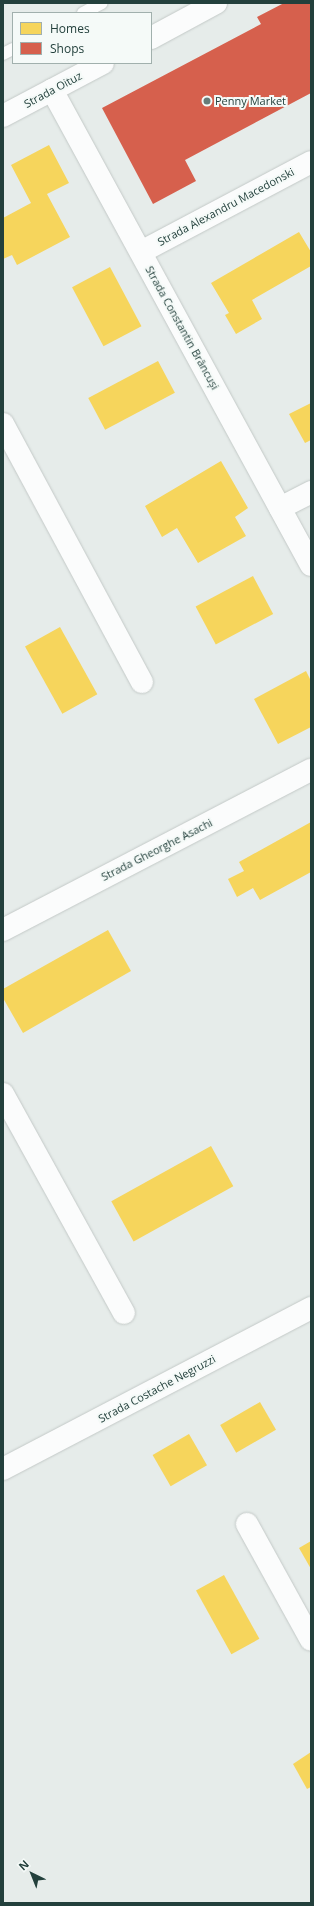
<!DOCTYPE html>
<html>
<head>
<meta charset="utf-8">
<style>
	body { margin:0 }
	#map { position:relative; width:314px; height:1906px; overflow:hidden; background:#e6ecea; font-family:"Open Sans",sans-serif }
	div>[style] { position:absolute }
	.homes>* { inset:0; background:#f6d55c; transform-origin:0 0 }
	.shops>* { inset:0; background:#d6604d }
	.roads { filter:drop-shadow(0 0 1px #c3c9c7) drop-shadow(0 0 1px #c3c9c7) }
	.lane>* { height:12px; margin:-6px; padding:0 6px; transform-origin:6px; border-radius:6px; background:#fbfcfc }
	.street>* { height:22px; margin:-11px; padding:0 11px; transform-origin:11px; border-radius:11px; background:#fbfcfc }
	.secondary>* { height:22px; margin:-11px; padding:0 11px; transform-origin:11px; border-radius:11px; background:#fbfcfc }
	.dots>* { width:11px; height:11px; translate:-50% -50%; box-sizing:border-box; border:2px solid #f5faf8; border-radius:50% }
	span { translate:-50% -50%; white-space:nowrap; text-align:center; line-height:1.15; -webkit-text-stroke:4px #f5faf8; paint-order:stroke }
	.street-label { font-size:11px; color:#23403c }
	.poi-label { font-size:11px; color:#23403c }
	.left { translate:0 -50%; text-align:left }
	.frame { position:absolute; inset:0; border:4px solid #23403c; pointer-events:none }
	.legend { position:absolute; left:12px; top:12px; width:140px; height:52px; box-sizing:border-box; background:#f5faf8; border:1px solid #a1b0ad; margin:0; padding:5px 7px; list-style:none; font-size:12px; color:#23403c }
	.legend li { display:flex; align-items:center; gap:8px; height:20px }
	.legend b { width:20px; border:1px solid #a1b0ad }
	.north { position:absolute; left:12px; top:1854px; width:40px; height:40px; -webkit-text-stroke:3px #f5faf8; paint-order:stroke; rotate:317deg; font-size:11px; font-weight:700; line-height:16px; text-align:center; color:#23403c }
	.north::after { content:''; display:block; margin:auto; width:14px; height:18px; background:#23403c; clip-path:polygon(50% 0,100% 100%,50% 72%,0 100%) }
</style>
</head>
<body>
<div id="map">
	<div class="homes">
		<div style="clip-path:polygon(49px 145px,69px 183px,47px 194px,70px 237px,17px 265px,12px 255px,3px 259px,3px 218px,31px 203px,11px 165px)"></div>
		<div style="clip-path:polygon(299px 232px,311px 252px,311px 266px,252px 300px,262px 319px,236px 334px,225px 315px,229px 313px,211px 283px)"></div>
		<div style="left:110px;top:267px;width:67px;height:43px;rotate:62deg"></div>
		<div style="left:158px;top:361px;width:36px;height:79px;rotate:62deg"></div>
		<div style="clip-path:polygon(311px 403px,311px 440px,305px 443px,289px 414px)"></div>
		<div style="clip-path:polygon(221px 461px,248px 508px,235px 517px,246px 536px,198px 563px,177px 528px,162px 537px,145px 506px)"></div>
		<div style="left:253px;top:576px;width:43px;height:65px;rotate:62deg"></div>
		<div style="left:60px;top:627px;width:77px;height:40px;rotate:61deg"></div>
		<div style="clip-path:polygon(306px 671px,311px 681px,311px 727px,278px 744px,254px 699px)"></div>
		<div style="clip-path:polygon(311px 822px,311px 872px,260px 900px,253px 888px,237px 897px,228px 879px,244px 871px,239px 862px)"></div>
		<div style="clip-path:polygon(108px 930px,131px 971px,23px 1033px,3px 998px,3px 989px)"></div>
		<div style="left:211px;top:1146px;width:46px;height:114px;rotate:61deg"></div>
		<div style="left:260px;top:1402px;width:32px;height:46px;rotate:60deg"></div>
		<div style="left:189px;top:1434px;width:36px;height:42px;rotate:60deg"></div>
		<div style="clip-path:polygon(311px 1541px,311px 1569px,299px 1548px)"></div>
		<div style="left:224px;top:1575px;width:73px;height:32px;rotate:61deg"></div>
		<div style="clip-path:polygon(311px 1752px,311px 1787px,307px 1789px,293px 1764px)"></div>
	</div>
	<div class="shops">
		<div style="clip-path:polygon(284px 3px,311px 3px,311px 93px,185px 160px,196px 181px,153px 204px,102px 108px,261px 24px,257px 17px)"></div>
	</div>
	<div class="roads">
		<div class="lane">
			<div style="left:83px;top:13px;width:21px;rotate:-28deg"></div>
			<div style="left:3px;top:54px;width:11px;rotate:-27deg"></div>
		</div>
		<div class="street">
			<div style="left:52px;top:90px;width:541px;rotate:61.4deg"></div>
			<div style="left:141px;top:252px;width:192px;rotate:-27.9deg"></div>
			<div style="left:3px;top:424px;width:293px;rotate:61.7deg"></div>
			<div style="left:280px;top:508px;width:35px;rotate:-27deg"></div>
			<div style="left:3px;top:930px;width:347px;rotate:-27.5deg"></div>
			<div style="left:3px;top:1094px;width:250px;rotate:61.1deg"></div>
			<div style="left:3px;top:1469px;width:348px;rotate:-27.6deg"></div>
			<div style="left:247px;top:1524px;width:132px;rotate:61.1deg"></div>
		</div>
		<div class="secondary">
			<div style="left:151px;top:38px;width:74px;rotate:-28.3deg"></div>
			<div style="left:3px;top:116px;width:113px;rotate:-27.9deg"></div>
		</div>
	</div>
	<div class="dots">
		<div style="left:207px;top:101px;background:#677c79"></div>
	</div>
	<div class="street-label">
		<span style="left:53px;top:90px;rotate:-28deg">Strada Oituz</span>
		<span style="left:226px;top:207px;rotate:-28deg">Strada Alexandru Macedonski</span>
		<span style="left:182px;top:328px;rotate:61deg">Strada Constantin Brâncuși</span>
		<span style="left:157px;top:850px;rotate:-27deg">Strada Gheorghe Asachi</span>
		<span style="left:157px;top:1389px;rotate:-28deg">Strada Costache Negruzzi</span>
	</div>
	<div class="poi-label">
		<span class="left" style="left:215px;top:101px">Penny Market</span>
	</div>
	<div class="frame"></div>
	<ul class="legend">
	<li><b style="height:11px;background:#f6d55c"></b>Homes</li>
	<li><b style="height:11px;background:#d6604d"></b>Shops</li>
	</ul>
	<div class="north">N</div>
</div>
</body>
</html>
